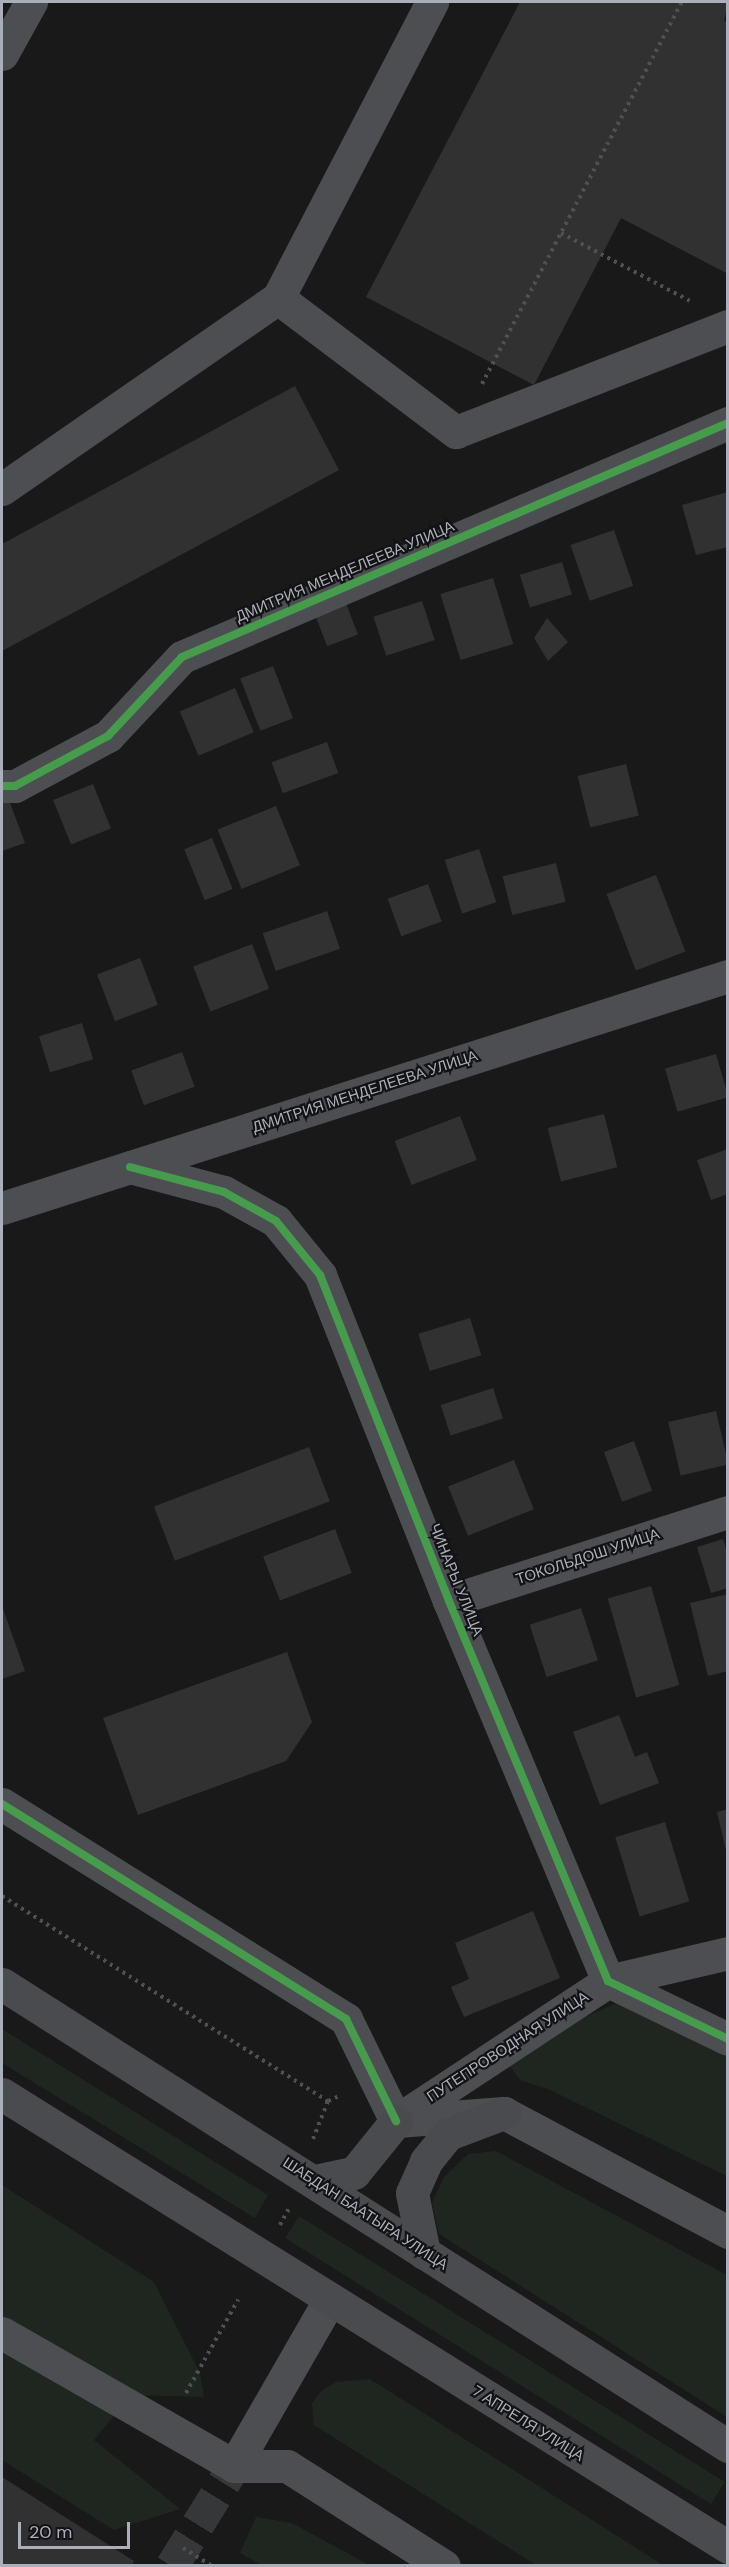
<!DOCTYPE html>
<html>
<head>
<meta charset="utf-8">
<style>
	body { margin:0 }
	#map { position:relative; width:729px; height:2567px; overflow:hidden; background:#191919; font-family:"DM Sans",sans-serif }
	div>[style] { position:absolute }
	.green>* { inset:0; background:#1f2620; transform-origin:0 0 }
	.building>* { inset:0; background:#313131; transform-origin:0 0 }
	.minor-tunnel>* { height:33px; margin-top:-16.5px; transform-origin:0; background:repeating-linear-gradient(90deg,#363739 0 33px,transparent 0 49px) }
	.path>* { height:4px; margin-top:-2px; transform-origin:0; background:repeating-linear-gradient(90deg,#4f5054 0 3px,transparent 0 7.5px) }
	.minor>* { height:33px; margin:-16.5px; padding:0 16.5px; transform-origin:16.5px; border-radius:16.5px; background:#4d4e52 }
	.major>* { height:33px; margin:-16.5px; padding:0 16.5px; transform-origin:16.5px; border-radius:16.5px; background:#4a4b4e }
	.cycleway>* { height:8px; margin:-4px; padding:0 4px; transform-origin:4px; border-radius:4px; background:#469c4c }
	span { translate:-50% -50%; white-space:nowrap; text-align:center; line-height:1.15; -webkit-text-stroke:4.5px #131315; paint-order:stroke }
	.street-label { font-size:15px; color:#abafba }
	.frame { position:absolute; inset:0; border:3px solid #abafba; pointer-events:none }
	.scale { position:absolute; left:18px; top:2522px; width:112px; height:27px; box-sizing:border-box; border:3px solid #abafba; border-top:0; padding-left:8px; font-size:18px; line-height:21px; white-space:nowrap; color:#abafba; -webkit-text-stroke:4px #131315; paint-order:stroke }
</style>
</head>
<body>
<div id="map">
	<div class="green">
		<div style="clip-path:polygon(626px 1999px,727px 2047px,727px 2176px,548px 2089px,520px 2080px,509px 2065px,530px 2041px)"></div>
		<div style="clip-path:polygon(2px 2029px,268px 2195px,255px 2218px,2px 2063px)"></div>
		<div style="clip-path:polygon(496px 2151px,727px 2275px,727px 2417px,439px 2234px,432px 2203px,444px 2177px,468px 2154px)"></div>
		<div style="clip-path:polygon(2px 2185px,154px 2282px,200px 2373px,204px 2397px,131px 2395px,94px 2440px,180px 2509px,114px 2530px,2px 2460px)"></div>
		<div style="left:299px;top:2216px;width:502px;height:26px;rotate:32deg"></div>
		<div style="clip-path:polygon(370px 2379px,663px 2565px,536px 2565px,314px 2425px,312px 2403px,321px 2391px,336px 2382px)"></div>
		<div style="clip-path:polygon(256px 2517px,292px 2523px,369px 2565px,262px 2565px,240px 2553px)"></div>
	</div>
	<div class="building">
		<div style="clip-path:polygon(520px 2px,728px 2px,724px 21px,728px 22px,728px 274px,621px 218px,534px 385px,366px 297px)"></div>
		<div style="clip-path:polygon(295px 386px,339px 470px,2px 651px,2px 544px)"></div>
		<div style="clip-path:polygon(728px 492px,728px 547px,696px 555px,682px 505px)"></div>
		<div style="left:614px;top:530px;width:59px;height:46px;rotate:71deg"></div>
		<div style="left:562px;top:562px;width:34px;height:44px;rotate:73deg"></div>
		<div style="left:493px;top:578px;width:69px;height:55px;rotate:73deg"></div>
		<div style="left:344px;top:598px;width:39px;height:33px;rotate:69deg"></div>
		<div style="left:422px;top:601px;width:41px;height:51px;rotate:72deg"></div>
		<div style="clip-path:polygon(547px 618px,568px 642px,548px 661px,534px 638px)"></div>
		<div style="left:273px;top:666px;width:56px;height:35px;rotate:69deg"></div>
		<div style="left:235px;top:688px;width:48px;height:60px;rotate:67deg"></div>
		<div style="left:327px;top:742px;width:33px;height:59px;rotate:70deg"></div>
		<div style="left:626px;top:764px;width:53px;height:50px;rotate:76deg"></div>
		<div style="left:93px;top:784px;width:48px;height:43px;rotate:68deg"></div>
		<div style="clip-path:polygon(9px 800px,25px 843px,2px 851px,2px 803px)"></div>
		<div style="left:276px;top:806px;width:64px;height:63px;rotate:68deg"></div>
		<div style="left:212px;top:838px;width:55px;height:30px;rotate:68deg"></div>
		<div style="left:479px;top:849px;width:56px;height:36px;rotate:72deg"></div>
		<div style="left:556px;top:863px;width:40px;height:55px;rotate:76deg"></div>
		<div style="left:656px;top:875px;width:82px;height:53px;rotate:69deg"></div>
		<div style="left:428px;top:884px;width:40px;height:43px;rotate:70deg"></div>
		<div style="left:327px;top:911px;width:40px;height:68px;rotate:71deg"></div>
		<div style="left:252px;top:944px;width:48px;height:63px;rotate:69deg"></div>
		<div style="left:140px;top:958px;width:50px;height:46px;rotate:69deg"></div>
		<div style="left:82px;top:1023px;width:38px;height:45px;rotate:73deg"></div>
		<div style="left:182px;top:1052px;width:37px;height:54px;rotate:70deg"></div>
		<div style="left:716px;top:1054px;width:45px;height:53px;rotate:74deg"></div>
		<div style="left:604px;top:1114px;width:55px;height:58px;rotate:76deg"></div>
		<div style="left:460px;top:1116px;width:47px;height:70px;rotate:69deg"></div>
		<div style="clip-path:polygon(728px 1149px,728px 1194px,711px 1200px,697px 1160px)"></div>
		<div style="left:470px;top:1318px;width:39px;height:54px;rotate:73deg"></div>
		<div style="left:493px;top:1388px;width:32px;height:55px;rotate:72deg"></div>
		<div style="left:716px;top:1411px;width:55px;height:49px;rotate:77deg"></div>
		<div style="left:634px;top:1441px;width:53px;height:32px;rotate:70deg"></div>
		<div style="left:309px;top:1447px;width:58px;height:166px;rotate:69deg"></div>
		<div style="left:514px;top:1460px;width:53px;height:71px;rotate:68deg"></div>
		<div style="left:335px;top:1529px;width:47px;height:77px;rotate:69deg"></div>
		<div style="clip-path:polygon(723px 1539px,728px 1556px,728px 1588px,711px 1593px,697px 1547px)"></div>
		<div style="left:651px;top:1586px;width:103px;height:45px;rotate:74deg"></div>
		<div style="clip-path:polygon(728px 1594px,728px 1671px,708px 1676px,690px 1603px)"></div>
		<div style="clip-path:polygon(2px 1606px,25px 1671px,2px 1679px)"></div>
		<div style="left:581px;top:1608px;width:55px;height:54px;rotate:72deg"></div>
		<div style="clip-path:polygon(287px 1652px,312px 1722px,286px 1761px,138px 1815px,103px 1718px)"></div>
		<div style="clip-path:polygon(619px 1715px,635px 1757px,647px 1752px,659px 1783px,600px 1805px,573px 1732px)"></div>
		<div style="clip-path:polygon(728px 1809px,728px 1855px,727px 1855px,717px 1812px)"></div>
		<div style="left:665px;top:1822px;width:83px;height:52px;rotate:73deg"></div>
		<div style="clip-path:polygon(533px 1911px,560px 1978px,464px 2017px,451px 1987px,469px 1979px,455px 1943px)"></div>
		<div style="clip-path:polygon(2px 2477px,134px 2561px,131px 2566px,2px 2566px)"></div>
	</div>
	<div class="minor-tunnel">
		<div style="left:172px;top:2566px;width:118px;rotate:-58.2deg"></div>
	</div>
	<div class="path">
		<div style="left:561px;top:233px;width:148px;rotate:27.8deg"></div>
		<div style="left:482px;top:384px;width:431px;rotate:-62.4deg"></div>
		<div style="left:2px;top:1896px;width:385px;rotate:32.2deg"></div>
		<div style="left:313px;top:2139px;width:41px;rotate:-68.5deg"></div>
		<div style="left:328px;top:2101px;width:12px;rotate:-24deg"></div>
		<div style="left:280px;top:2225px;width:19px;rotate:-62deg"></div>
		<div style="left:186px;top:2393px;width:107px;rotate:-60.8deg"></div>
		<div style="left:183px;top:2548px;width:34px;rotate:32deg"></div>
	</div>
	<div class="minor">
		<div style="left:2px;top:54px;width:60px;rotate:-60.9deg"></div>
		<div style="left:278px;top:298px;width:223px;rotate:37deg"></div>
		<div style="left:456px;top:432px;width:292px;rotate:-21.3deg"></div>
		<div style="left:2px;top:489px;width:336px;rotate:-34.7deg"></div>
		<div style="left:278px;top:298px;width:334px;rotate:-62.5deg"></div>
		<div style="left:2px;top:786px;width:13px"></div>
		<div style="left:15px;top:786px;width:106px;rotate:-28.3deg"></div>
		<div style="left:108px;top:736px;width:108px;rotate:-46.9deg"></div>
		<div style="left:182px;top:657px;width:594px;rotate:-23.2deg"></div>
		<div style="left:130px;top:1167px;width:97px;rotate:14.9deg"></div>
		<div style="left:224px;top:1192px;width:60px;rotate:29.1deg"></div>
		<div style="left:276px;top:1221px;width:70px;rotate:50.8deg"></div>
		<div style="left:320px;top:1275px;width:351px;rotate:68.4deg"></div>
		<div style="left:449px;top:1601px;width:412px;rotate:67.3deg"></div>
		<div style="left:608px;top:1981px;width:133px;rotate:25.8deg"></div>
		<div style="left:2px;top:1208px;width:762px;rotate:-17.72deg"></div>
		<div style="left:449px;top:1601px;width:293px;rotate:-17.7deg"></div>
		<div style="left:2px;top:1804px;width:406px;rotate:32deg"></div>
		<div style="left:346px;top:2019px;width:114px;rotate:63.9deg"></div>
		<div style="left:396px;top:2121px;width:254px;rotate:-33.4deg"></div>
		<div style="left:608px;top:1981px;width:123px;rotate:-13.1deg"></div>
		<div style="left:397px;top:2121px;width:107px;rotate:-4.3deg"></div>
		<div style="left:504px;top:2113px;width:254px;rotate:28deg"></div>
		<div style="left:2px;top:2333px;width:267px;rotate:29.8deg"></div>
		<div style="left:234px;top:2466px;width:53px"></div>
		<div style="left:287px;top:2466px;width:186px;rotate:32.5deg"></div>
		<div style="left:234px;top:2466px;width:190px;rotate:-60.1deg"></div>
	</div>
	<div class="major">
		<div style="left:2px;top:1984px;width:861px;rotate:32.47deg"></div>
		<div style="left:2px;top:2094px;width:856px;rotate:31.96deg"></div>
		<div style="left:315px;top:2181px;width:40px;rotate:-12deg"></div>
		<div style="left:354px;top:2173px;width:67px;rotate:-51.1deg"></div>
		<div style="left:424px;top:2253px;width:61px;rotate:-101.3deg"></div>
		<div style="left:412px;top:2193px;width:35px;rotate:-66deg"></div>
		<div style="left:426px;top:2161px;width:35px;rotate:-51deg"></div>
		<div style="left:448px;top:2134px;width:60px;rotate:-20.6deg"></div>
	</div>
	<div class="cycleway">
		<div style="left:2px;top:786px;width:13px"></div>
		<div style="left:15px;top:786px;width:106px;rotate:-28.3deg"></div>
		<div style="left:108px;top:736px;width:108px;rotate:-46.9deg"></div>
		<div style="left:182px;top:657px;width:594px;rotate:-23.2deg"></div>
		<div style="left:130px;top:1167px;width:97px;rotate:14.9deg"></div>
		<div style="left:224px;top:1192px;width:60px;rotate:29.1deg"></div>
		<div style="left:276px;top:1221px;width:70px;rotate:50.8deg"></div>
		<div style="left:320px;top:1275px;width:351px;rotate:68.4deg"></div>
		<div style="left:449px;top:1601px;width:412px;rotate:67.3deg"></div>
		<div style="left:608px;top:1981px;width:133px;rotate:25.8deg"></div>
		<div style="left:2px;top:1804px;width:406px;rotate:32deg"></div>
		<div style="left:346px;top:2019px;width:114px;rotate:63.9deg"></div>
	</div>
	<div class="street-label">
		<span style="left:345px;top:572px;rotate:-23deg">ДМИТРИЯ МЕНДЕЛЕЕВА УЛИЦА</span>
		<span style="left:365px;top:1092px;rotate:-18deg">ДМИТРИЯ МЕНДЕЛЕЕВА УЛИЦА</span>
		<span style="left:588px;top:1557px;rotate:-18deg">ТОКОЛЬДОШ УЛИЦА</span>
		<span style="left:456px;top:1580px;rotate:68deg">ЧИНАРЫ УЛИЦА</span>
		<span style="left:508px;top:2047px;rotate:-33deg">ПУТЕПРОВОДНАЯ УЛИЦА</span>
		<span style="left:365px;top:2214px;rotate:33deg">ШАБДАН БААТЫРА УЛИЦА</span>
		<span style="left:528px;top:2424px;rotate:32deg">7 АПРЕЛЯ УЛИЦА</span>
	</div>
	<div class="frame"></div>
	<div class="scale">20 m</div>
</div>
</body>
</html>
